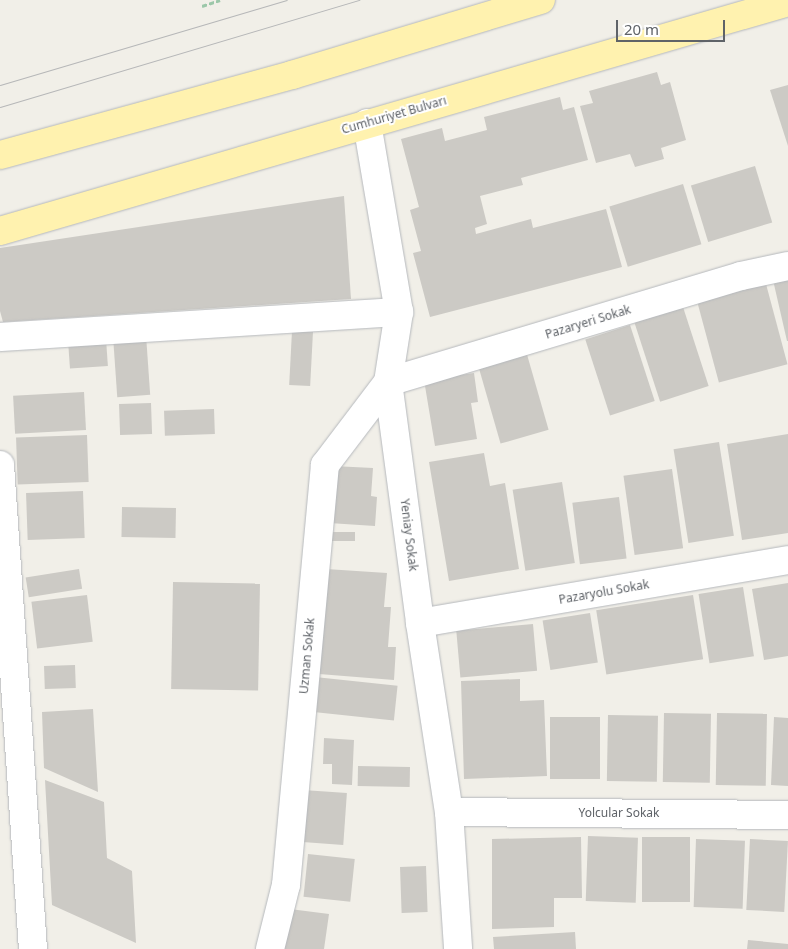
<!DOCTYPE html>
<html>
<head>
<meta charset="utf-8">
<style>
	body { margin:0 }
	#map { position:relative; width:788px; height:949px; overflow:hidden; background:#f1efe8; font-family:"Noto Sans",sans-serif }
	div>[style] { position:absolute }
	.building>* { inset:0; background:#cccac5; transform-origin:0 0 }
	.path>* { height:3px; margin-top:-1.5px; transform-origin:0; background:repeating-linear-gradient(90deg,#9cc7a9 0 5px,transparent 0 7.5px) }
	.roads { filter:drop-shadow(0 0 1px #b5b8bc) drop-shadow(0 0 1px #b5b8bc) }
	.minor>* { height:28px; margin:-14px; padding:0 14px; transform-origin:14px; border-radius:14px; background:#fff }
	.major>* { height:28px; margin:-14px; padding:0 14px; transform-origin:14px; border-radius:14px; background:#fff2af }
	.tram>* { height:1px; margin:-0.5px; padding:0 0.5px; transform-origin:0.5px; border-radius:0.5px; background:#b6b7b8 }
	span { translate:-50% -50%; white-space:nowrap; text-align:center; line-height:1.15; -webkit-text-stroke:4px #fff; paint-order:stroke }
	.street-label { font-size:12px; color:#5f6368 }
	.scale { position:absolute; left:616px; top:20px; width:109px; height:22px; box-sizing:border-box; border:2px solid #5f6368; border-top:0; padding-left:6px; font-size:15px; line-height:18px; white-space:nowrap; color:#5f6368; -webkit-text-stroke:4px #fff; paint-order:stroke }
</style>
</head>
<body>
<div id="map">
	<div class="building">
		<div style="clip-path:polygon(657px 72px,661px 85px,670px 82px,686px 140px,661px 148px,664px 159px,635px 167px,630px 154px,596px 163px,580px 106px,593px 103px,589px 91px)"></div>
		<div style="clip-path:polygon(788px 85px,788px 146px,770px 90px)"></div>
		<div style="clip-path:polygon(560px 97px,563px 110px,574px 107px,588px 160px,521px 178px,523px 185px,480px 196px,487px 224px,475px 228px,476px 234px,531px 219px,533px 228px,606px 209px,622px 267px,430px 317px,413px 253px,421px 251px,410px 210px,419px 207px,401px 139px,442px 128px,445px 141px,487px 130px,484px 117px)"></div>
		<div style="left:755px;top:166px;width:59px;height:67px;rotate:73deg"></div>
		<div style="left:683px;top:184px;width:63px;height:77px;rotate:73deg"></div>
		<div style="clip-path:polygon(344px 196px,351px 299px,3px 322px,0 311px,0 248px)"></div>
		<div style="clip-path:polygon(788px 276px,788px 341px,787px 341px,773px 280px)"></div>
		<div style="left:766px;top:284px;width:83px;height:71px;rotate:75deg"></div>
		<div style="left:683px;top:307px;width:83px;height:51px;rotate:72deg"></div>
		<div style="left:630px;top:325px;width:80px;height:47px;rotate:72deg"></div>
		<div style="left:292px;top:331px;width:21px;height:54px;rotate:3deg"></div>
		<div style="left:146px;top:335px;width:60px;height:33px;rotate:86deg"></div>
		<div style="left:106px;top:339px;width:27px;height:38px;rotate:86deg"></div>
		<div style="left:526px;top:351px;width:82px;height:50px;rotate:74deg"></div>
		<div style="clip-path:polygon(474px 373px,478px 402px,471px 403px,477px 439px,435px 446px,424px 380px)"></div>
		<div style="left:84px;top:392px;width:38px;height:71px;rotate:87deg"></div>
		<div style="left:151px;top:403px;width:31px;height:32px;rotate:88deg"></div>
		<div style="left:214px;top:409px;width:25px;height:50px;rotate:88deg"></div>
		<div style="clip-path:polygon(788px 434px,788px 533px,742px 540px,727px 444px)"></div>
		<div style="left:87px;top:435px;width:47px;height:71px;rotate:88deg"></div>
		<div style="left:719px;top:442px;width:95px;height:46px;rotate:81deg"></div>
		<div style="clip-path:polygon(484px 453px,490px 486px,505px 483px,519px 569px,449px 581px,429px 462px)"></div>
		<div style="clip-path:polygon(333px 466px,373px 468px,371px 496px,377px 497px,375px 526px,329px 523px)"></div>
		<div style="left:672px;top:469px;width:80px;height:49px;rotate:82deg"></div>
		<div style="left:562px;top:482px;width:82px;height:50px;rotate:81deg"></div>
		<div style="left:83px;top:491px;width:47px;height:57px;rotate:88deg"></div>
		<div style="left:619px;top:497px;width:62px;height:47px;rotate:83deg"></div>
		<div style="left:122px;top:507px;width:54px;height:30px;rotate:1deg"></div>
		<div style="left:355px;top:532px;width:9px;height:23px;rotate:90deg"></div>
		<div style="left:79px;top:569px;width:20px;height:54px;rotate:81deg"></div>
		<div style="clip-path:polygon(326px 569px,387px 573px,384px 607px,391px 607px,388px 647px,396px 647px,394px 680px,319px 674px)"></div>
		<div style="left:173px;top:582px;width:87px;height:107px;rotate:1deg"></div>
		<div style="clip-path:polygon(788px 583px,788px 656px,764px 660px,752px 589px)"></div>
		<div style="left:743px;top:587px;width:70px;height:45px;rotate:81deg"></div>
		<div style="left:87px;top:595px;width:47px;height:56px;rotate:83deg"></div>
		<div style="left:693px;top:595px;width:65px;height:98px;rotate:81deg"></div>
		<div style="left:590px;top:613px;width:50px;height:48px;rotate:81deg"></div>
		<div style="left:533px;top:624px;width:47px;height:77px;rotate:85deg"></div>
		<div style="left:75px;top:665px;width:23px;height:31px;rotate:88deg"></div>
		<div style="left:315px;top:677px;width:83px;height:35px;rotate:6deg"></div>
		<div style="clip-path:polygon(520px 679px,520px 701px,544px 700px,547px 776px,464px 779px,461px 681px)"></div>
		<div style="clip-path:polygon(93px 709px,98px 792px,44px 768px,42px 712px)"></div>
		<div style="left:664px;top:713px;width:47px;height:69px;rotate:1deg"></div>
		<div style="left:717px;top:713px;width:50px;height:72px;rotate:1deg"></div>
		<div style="left:608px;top:715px;width:50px;height:66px;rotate:1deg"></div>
		<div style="left:550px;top:717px;width:50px;height:62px"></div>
		<div style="clip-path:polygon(774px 717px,788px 718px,788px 786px,771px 785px)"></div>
		<div style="clip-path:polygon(324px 738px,354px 740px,352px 785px,332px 784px,332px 764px,323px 764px)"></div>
		<div style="left:358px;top:766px;width:52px;height:20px;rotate:1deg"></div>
		<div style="clip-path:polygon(45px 780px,104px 802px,107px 858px,132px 871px,136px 943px,52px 905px)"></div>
		<div style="left:303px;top:790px;width:44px;height:52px;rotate:4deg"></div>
		<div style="left:588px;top:836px;width:50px;height:65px;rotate:2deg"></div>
		<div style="clip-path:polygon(581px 837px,582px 898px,554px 898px,554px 927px,492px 929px,492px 839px)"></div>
		<div style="left:642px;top:837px;width:48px;height:65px"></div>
		<div style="left:696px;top:839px;width:49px;height:68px;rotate:2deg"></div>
		<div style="left:750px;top:839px;width:38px;height:71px;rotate:3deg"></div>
		<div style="left:308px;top:854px;width:47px;height:43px;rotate:6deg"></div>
		<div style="left:426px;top:866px;width:46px;height:26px;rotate:88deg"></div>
		<div style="clip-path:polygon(282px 908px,329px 914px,324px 949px,276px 949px)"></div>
		<div style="clip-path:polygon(575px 932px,576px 949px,494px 949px,493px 937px)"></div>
		<div style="clip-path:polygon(748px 940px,788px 944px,788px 949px,747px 949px)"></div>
	</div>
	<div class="path">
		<div style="left:202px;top:6px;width:19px;rotate:-18deg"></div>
	</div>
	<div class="roads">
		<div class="minor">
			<div style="left:367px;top:123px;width:192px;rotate:80.4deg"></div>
			<div style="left:399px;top:312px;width:71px;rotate:98.9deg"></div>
			<div style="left:388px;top:382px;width:243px;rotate:82.4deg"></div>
			<div style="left:420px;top:623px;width:191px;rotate:81.3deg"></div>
			<div style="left:449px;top:812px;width:137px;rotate:86.2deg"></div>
			<div style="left:0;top:337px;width:400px;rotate:-3.6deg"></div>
			<div style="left:388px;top:382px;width:369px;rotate:-16.7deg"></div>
			<div style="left:741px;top:276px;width:48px;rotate:-12deg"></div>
			<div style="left:0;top:465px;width:485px;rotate:86.1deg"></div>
			<div style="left:420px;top:623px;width:373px;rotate:-9.7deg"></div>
			<div style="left:449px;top:812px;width:339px;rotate:0.5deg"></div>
			<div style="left:270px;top:949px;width:66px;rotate:-76deg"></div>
			<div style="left:286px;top:885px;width:422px;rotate:-84.7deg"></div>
			<div style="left:325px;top:465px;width:104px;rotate:-52.8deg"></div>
		</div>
		<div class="major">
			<div style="left:0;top:155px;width:303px;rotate:-15.3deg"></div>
			<div style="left:292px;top:75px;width:260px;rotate:-16.8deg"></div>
			<div style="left:0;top:231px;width:821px;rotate:-16.2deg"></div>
		</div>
	</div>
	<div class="tram">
		<div style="left:0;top:85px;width:299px;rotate:-16.5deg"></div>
		<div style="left:0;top:107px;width:375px;rotate:-16.6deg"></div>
	</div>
	<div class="street-label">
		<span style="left:394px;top:115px;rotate:-16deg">Cumhuriyet Bulvarı</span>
		<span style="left:588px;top:322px;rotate:-17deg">Pazaryeri Sokak</span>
		<span style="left:409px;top:535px;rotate:83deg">Yeniay Sokak</span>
		<span style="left:604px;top:592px;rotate:-10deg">Pazaryolu Sokak</span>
		<span style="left:307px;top:656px;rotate:-85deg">Uzman Sokak</span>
		<span style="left:619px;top:813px">Yolcular Sokak</span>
	</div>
	<div class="scale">20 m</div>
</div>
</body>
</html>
